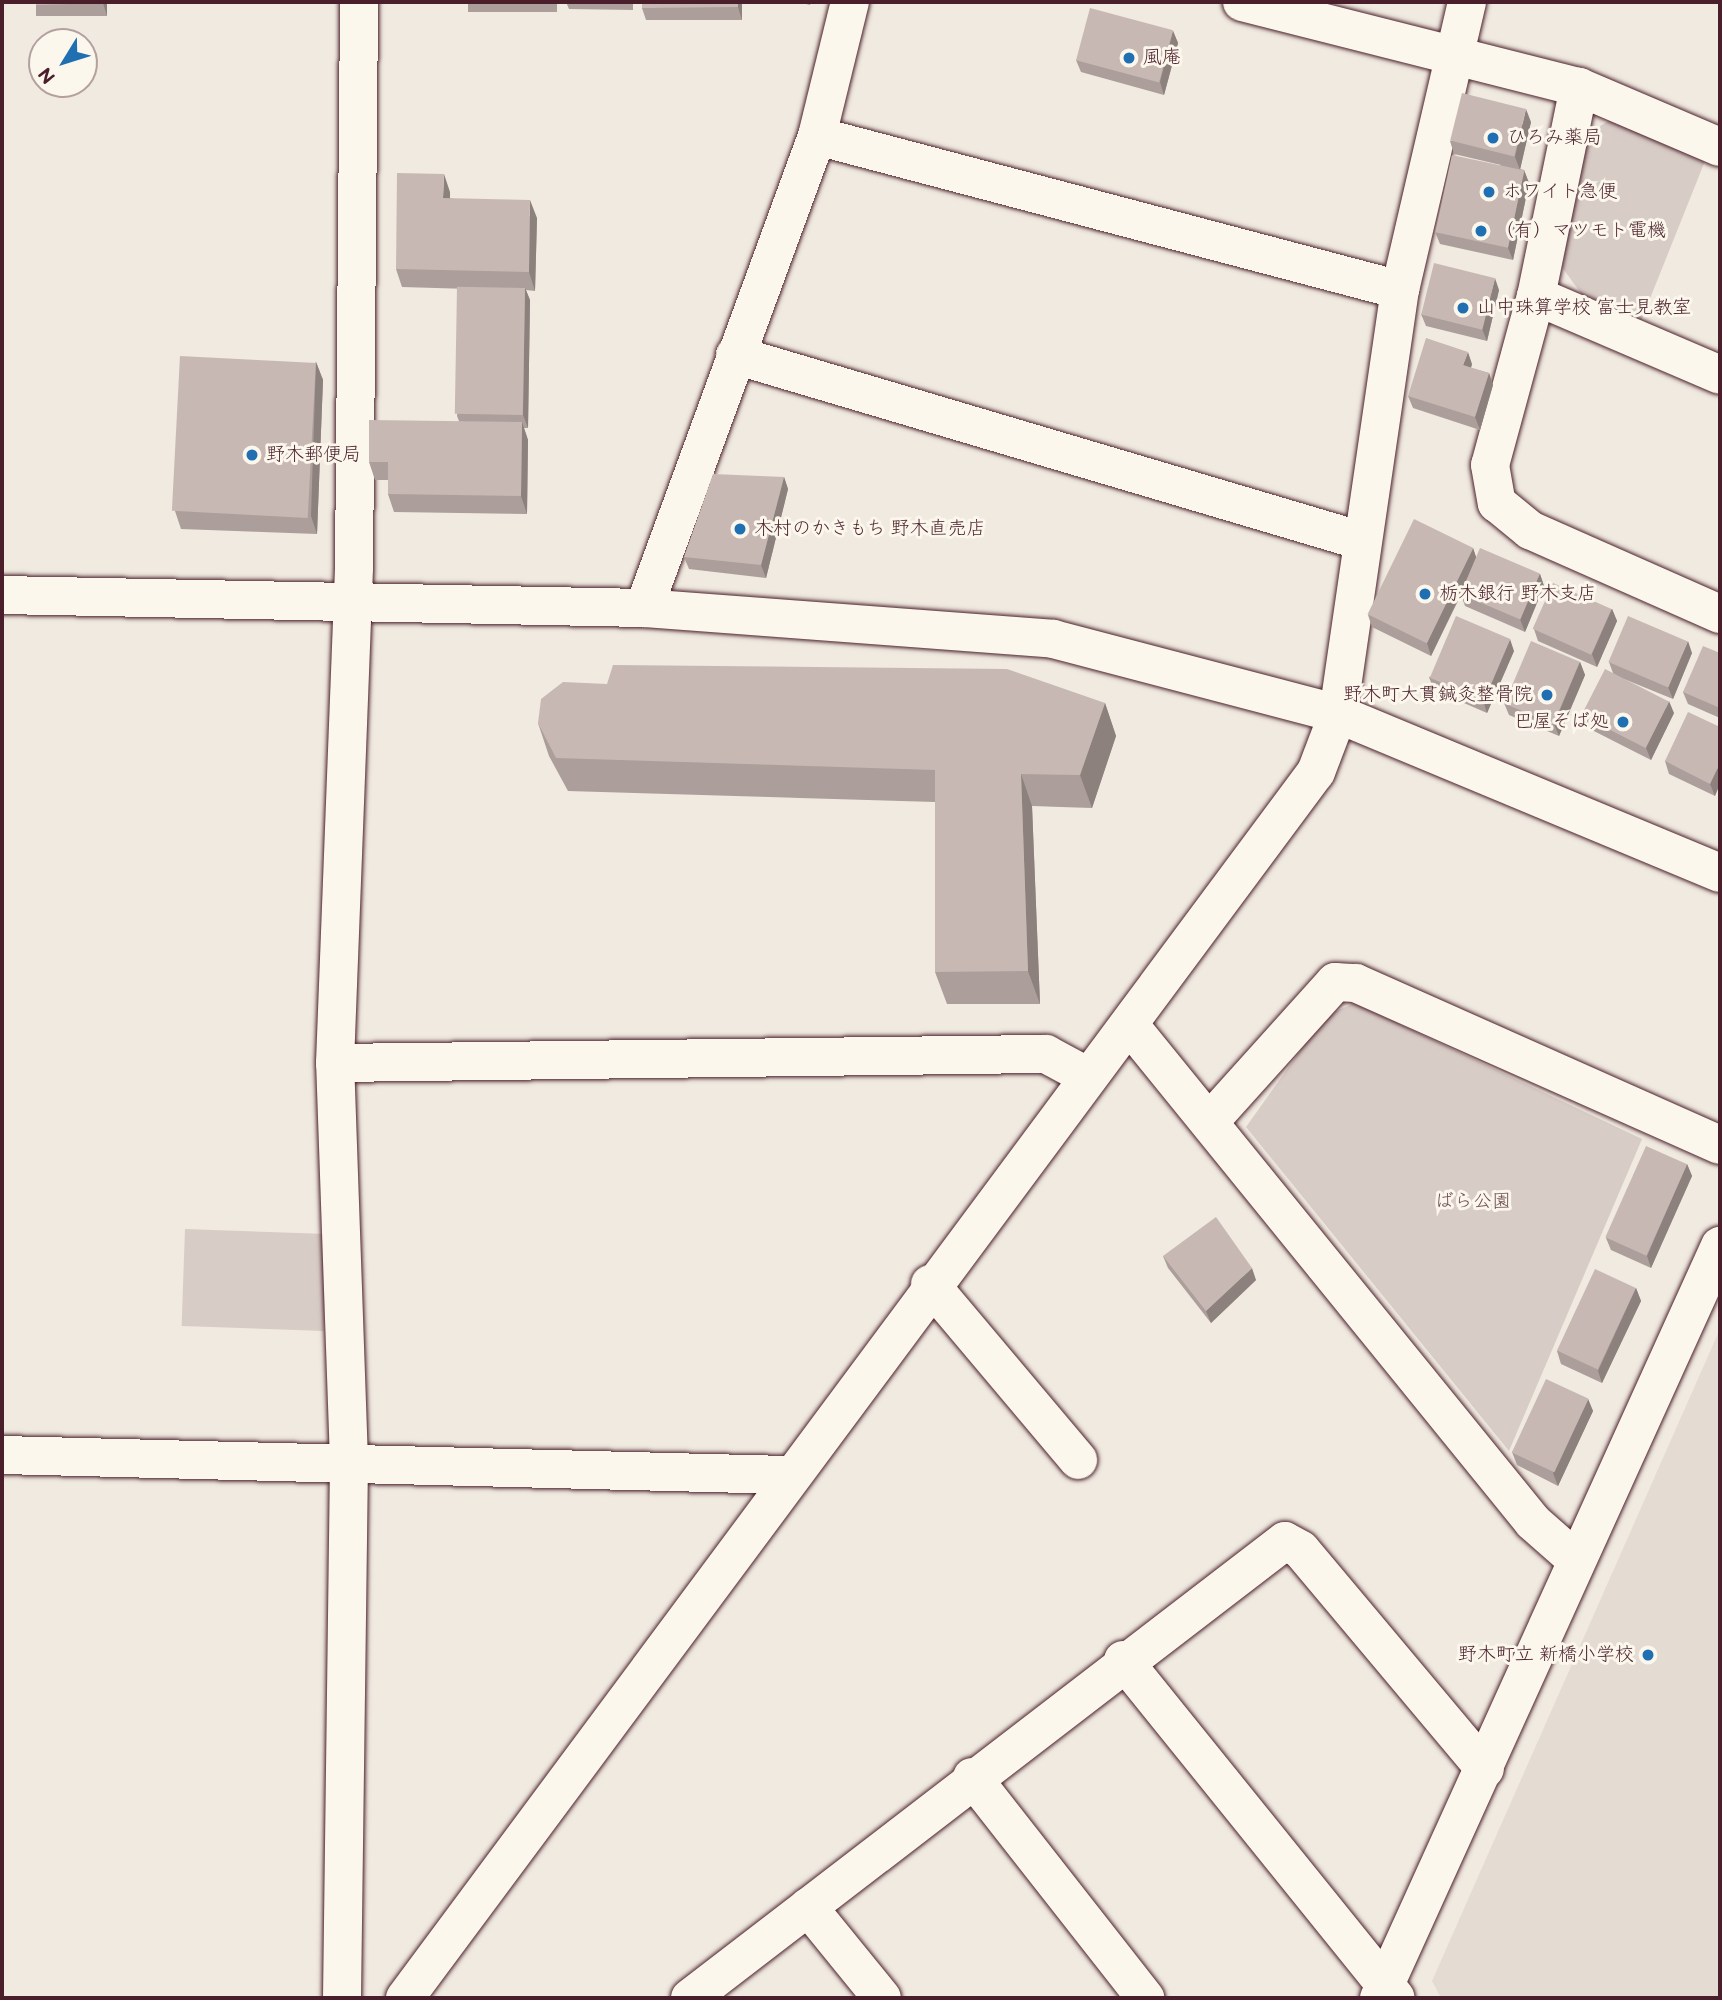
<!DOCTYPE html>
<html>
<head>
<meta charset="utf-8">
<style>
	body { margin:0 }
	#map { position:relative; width:1722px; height:2000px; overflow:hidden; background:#f0eae0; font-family:"Balsamiq Sans","Klee One",sans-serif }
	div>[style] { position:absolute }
	.built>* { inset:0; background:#e4dbd2 }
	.green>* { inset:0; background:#d8ccc6; transform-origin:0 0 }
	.roads { filter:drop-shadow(0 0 2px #4a1f2b) drop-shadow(0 0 2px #4a1f2b) }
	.minor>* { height:38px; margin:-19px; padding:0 19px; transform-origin:19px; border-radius:19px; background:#fbf7ec }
	.wall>* { inset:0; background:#ac9e9a; transform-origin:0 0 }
	.shaded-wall>* { inset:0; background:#8c817d }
	.building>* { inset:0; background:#c8b8b3; transform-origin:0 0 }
	.dots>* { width:19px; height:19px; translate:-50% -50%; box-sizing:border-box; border:4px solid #fbf7ec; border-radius:50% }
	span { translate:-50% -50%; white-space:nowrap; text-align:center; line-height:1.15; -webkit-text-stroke:6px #fbf7ec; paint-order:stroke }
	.poi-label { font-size:19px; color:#4a1f2b }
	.left { translate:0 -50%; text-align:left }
	.right { translate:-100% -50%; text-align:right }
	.park-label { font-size:19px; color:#6e4a52 }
	.frame { position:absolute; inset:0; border:4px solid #4a1f2b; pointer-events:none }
	.north { position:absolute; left:28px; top:28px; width:70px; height:70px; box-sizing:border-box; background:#fbf7ec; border:2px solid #b4a19f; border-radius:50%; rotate:232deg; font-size:19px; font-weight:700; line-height:28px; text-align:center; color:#4a1f2b }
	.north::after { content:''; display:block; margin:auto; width:24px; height:32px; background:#1f6fb2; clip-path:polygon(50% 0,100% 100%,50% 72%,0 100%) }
</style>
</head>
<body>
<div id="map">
	<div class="built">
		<div style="clip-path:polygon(1720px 1329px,1720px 1998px,1441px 1998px,1432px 1981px)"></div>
	</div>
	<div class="green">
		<div style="clip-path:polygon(1615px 117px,1707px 156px,1641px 321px,1585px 299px,1562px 267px,1587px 134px)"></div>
		<div style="clip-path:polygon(1355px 1003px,1642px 1139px,1509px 1451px,1246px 1127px,1325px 1016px)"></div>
		<div style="left:185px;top:1229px;width:142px;height:97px;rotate:2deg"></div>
	</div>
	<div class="roads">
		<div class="minor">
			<div style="left:1242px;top:2px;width:348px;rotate:14.2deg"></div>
			<div style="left:1579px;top:87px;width:153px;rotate:23.1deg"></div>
			<div style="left:1579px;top:87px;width:213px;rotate:101.6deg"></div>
			<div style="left:1536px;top:296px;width:175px;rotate:105.2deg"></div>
			<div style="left:1490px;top:465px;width:39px;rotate:80deg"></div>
			<div style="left:1497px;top:503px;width:43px;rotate:39.3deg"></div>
			<div style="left:1530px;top:530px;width:208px;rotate:23.9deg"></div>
			<div style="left:817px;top:136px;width:603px;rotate:14.8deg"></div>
			<div style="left:1536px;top:296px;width:200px;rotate:23.2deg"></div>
			<div style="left:735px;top:355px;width:654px;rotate:16.52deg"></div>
			<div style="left:2px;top:595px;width:642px;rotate:1.16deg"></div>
			<div style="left:644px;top:608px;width:410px;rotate:4.3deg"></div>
			<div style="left:1053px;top:639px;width:295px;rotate:14.7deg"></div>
			<div style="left:1338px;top:714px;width:414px;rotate:22.6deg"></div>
			<div style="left:644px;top:608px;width:503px;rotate:-69.87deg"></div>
			<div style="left:817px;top:136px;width:138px;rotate:-76.2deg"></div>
			<div style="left:1132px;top:1028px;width:636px;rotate:50.93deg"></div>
			<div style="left:1533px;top:1522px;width:56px;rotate:41.4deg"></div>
			<div style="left:335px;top:1063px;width:711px;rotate:-0.73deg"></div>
			<div style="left:1046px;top:1054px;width:44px;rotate:28.3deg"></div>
			<div style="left:1210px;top:1121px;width:187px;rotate:-48deg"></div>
			<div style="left:1335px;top:982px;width:21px;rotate:3deg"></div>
			<div style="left:1356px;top:983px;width:398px;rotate:24deg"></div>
			<div style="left:930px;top:1284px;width:230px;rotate:49.9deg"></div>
			<div style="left:2px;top:1455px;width:787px;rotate:1.46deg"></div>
			<div style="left:1123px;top:1660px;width:434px;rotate:51.1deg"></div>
			<div style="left:972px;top:1777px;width:281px;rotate:51.9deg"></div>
			<div style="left:808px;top:1907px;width:117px;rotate:50.9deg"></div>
			<div style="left:342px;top:1998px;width:537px;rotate:-89.25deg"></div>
			<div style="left:349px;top:1461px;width:398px;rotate:-92deg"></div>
			<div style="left:335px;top:1063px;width:495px;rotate:-87.8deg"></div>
			<div style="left:354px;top:568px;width:566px;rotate:-89.49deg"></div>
			<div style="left:405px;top:1998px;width:1527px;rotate:-53.39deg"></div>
			<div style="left:1316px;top:772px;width:62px;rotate:-69.2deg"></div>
			<div style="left:1338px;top:714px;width:429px;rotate:-81.7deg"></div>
			<div style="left:1400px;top:290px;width:296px;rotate:-76.9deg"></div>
			<div style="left:690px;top:1998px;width:750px;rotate:-37.53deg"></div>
			<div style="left:1285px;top:1541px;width:18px;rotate:29deg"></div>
			<div style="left:1301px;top:1550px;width:286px;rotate:50deg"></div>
			<div style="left:1379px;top:1998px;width:826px;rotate:-65.61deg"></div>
		</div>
	</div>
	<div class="wall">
		<div style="left:107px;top:2px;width:14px;height:71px;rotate:90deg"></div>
		<div style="left:468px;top:2px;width:89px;height:10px"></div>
		<div style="clip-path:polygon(566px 2px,633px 2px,633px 10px,569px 9px)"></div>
		<div style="clip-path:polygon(742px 2px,742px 20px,646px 20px,642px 8px)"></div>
		<div style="clip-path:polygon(798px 2px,811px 2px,810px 5px)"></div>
		<div style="clip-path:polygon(1173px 31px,1178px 43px,1164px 95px,1081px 72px,1076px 60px)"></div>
		<div style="clip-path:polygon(1531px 122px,1520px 169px,1524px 170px,1529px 183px,1513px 260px,1440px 244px,1435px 232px,1501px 165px,1454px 154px,1450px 141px)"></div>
		<div style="clip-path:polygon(450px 192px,450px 198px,537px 218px,535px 291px,526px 290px,530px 300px,528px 428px,524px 428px,528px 440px,527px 514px,394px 512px,388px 494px,388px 480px,375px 480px,369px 462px,459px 421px,457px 416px,470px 289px,402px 287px,396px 269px)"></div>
		<div style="clip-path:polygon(1499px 290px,1487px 341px,1426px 326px,1421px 314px)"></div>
		<div style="clip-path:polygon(316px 362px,323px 380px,317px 534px,181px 529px,175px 511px)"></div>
		<div style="clip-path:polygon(1472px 364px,1471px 368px,1489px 373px,1493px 385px,1480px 430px,1413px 408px,1408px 396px)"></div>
		<div style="clip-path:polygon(784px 477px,788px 489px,766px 578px,689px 569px,684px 557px)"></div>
		<div style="clip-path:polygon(1473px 548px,1476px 557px,1540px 574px,1544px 586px,1525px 632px,1465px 606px,1461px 595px,1431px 656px,1372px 627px,1368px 615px)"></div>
		<div style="clip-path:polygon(1612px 609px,1617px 621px,1597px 667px,1538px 641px,1534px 629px)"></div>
		<div style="clip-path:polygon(1514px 651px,1487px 713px,1434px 690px,1429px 677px)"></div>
		<div style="clip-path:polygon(1692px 653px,1673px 699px,1624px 679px,1674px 713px,1651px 760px,1586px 727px,1581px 715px,1613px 673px,1609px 662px)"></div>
		<div style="clip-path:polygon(1720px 653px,1720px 718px,1688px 704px,1683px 692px)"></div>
		<div style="clip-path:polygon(1580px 662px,1585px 675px,1559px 736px,1509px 715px,1504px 703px)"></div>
		<div style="clip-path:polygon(1105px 703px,1116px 736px,1092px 808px,1032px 806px,1040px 1004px,947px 1004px,935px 972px,935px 802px,568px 791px,549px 756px,538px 723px)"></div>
		<div style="clip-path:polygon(1720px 727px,1715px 796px,1669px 774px,1665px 761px)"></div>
		<div style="clip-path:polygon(1687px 1164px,1692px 1176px,1651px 1268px,1611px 1250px,1606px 1238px)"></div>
		<div style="clip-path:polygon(1163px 1256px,1256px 1280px,1211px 1323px,1168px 1268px)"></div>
		<div style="clip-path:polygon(1636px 1288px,1641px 1301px,1602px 1383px,1561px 1364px,1557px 1351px)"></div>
		<div style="clip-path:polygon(1588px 1399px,1593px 1411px,1558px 1486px,1517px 1465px,1512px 1452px)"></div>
	</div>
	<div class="shaded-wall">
		<div style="clip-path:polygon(103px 2px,107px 2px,107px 16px,103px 3px)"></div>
		<div style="clip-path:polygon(738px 2px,742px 2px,742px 20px,738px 7px)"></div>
		<div style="clip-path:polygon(1173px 31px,1178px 43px,1164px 95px,1160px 82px)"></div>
		<div style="clip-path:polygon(1526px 109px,1531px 122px,1520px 170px,1515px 157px)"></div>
		<div style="clip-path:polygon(1524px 170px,1529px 183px,1513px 260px,1508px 248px)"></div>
		<div style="clip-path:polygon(444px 174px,450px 192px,450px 216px,443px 198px)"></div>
		<div style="clip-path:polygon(530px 200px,537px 218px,535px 291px,529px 272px)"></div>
		<div style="clip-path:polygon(1495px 278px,1499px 290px,1487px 341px,1482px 329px)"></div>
		<div style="clip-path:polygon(525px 288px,530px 300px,528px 428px,523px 415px)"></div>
		<div style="clip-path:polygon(1468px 352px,1472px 364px,1468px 377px,1463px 365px)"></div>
		<div style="clip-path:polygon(316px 362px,323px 380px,317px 534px,311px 516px)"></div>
		<div style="clip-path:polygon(1489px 373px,1493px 385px,1480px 430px,1475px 417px)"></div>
		<div style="clip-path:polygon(522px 422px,528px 440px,527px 514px,521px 496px)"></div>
		<div style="clip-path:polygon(784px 477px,788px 489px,766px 578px,761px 565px)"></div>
		<div style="clip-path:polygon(1473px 548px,1477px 560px,1431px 656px,1427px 643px)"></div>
		<div style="clip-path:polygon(1540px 574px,1544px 586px,1525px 632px,1520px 619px)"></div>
		<div style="clip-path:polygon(1612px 609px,1617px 621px,1597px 667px,1592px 654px)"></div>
		<div style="clip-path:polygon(1510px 639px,1514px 651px,1487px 713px,1483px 700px)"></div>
		<div style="clip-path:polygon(1688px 641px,1692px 653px,1673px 699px,1668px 687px)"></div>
		<div style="clip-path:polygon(1580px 662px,1585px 675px,1559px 736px,1554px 724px)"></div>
		<div style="clip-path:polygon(1669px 701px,1674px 713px,1651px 760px,1646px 748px)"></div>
		<div style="clip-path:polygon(1105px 703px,1116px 736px,1092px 808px,1080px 775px)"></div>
		<div style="clip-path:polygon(1720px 763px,1720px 784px,1715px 796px,1710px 784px)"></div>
		<div style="clip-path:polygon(1021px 774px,1032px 806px,1040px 1004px,1028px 971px)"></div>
		<div style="clip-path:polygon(1687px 1164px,1692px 1176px,1651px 1268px,1647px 1256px)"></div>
		<div style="clip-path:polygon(1252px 1268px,1256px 1280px,1211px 1323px,1206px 1311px)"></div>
		<div style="clip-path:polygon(1636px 1288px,1641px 1301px,1602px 1383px,1598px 1371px)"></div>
		<div style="clip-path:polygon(1588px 1399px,1593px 1411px,1558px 1486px,1553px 1473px)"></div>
	</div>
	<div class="building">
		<div style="clip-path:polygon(36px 2px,103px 2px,103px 3px,36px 5px)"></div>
		<div style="clip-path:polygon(642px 2px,738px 2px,738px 7px,642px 8px)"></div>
		<div style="left:1090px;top:8px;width:86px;height:54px;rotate:15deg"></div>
		<div style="left:1462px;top:93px;width:66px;height:49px;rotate:14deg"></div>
		<div style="left:1452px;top:155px;width:74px;height:79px;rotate:12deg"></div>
		<div style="clip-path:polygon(397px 173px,444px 174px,443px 198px,530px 200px,529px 272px,396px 269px)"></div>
		<div style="left:1434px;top:263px;width:63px;height:53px;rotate:14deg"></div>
		<div style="left:525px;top:288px;width:127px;height:68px;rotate:91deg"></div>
		<div style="clip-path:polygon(1426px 338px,1468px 352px,1463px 365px,1489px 373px,1475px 417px,1408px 396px)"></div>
		<div style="left:180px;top:356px;width:136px;height:155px;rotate:3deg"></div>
		<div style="clip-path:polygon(369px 420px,522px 422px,521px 496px,388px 494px,388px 462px,369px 462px)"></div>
		<div style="clip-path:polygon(713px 474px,784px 477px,761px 565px,684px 557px)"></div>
		<div style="left:1414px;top:519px;width:66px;height:106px;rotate:26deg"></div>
		<div style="left:1480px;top:548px;width:65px;height:50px;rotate:23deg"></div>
		<div style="left:1553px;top:583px;width:64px;height:50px;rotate:24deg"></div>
		<div style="left:1456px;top:616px;width:59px;height:67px;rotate:23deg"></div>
		<div style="left:1628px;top:616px;width:65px;height:50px;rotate:23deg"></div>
		<div style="left:1531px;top:641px;width:53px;height:68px;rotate:23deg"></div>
		<div style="clip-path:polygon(1703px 646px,1720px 653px,1720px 708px,1683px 692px)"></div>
		<div style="clip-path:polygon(613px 665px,1007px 669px,1105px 703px,1080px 775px,1021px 774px,1028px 971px,935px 972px,935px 770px,556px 758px,538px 723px,541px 699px,563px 682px,607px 684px)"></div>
		<div style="left:1605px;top:669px;width:72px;height:52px;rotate:27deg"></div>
		<div style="clip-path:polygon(1688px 712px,1720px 727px,1720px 763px,1710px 784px,1665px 761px)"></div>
		<div style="left:1646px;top:1146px;width:45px;height:100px;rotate:24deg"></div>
		<div style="clip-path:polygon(1216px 1217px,1252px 1268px,1206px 1311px,1163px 1256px)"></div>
		<div style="left:1595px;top:1269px;width:45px;height:90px;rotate:25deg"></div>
		<div style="left:1546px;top:1379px;width:47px;height:81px;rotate:25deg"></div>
	</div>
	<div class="dots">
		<div style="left:1129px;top:58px;background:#1f6fb2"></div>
		<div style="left:1493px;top:138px;background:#1f6fb2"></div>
		<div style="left:1489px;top:192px;background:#1f6fb2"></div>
		<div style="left:1481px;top:231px;background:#1f6fb2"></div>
		<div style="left:1463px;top:308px;background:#1f6fb2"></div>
		<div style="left:252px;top:455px;background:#1f6fb2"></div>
		<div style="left:740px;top:529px;background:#1f6fb2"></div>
		<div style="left:1425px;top:594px;background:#1f6fb2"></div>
		<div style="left:1547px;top:695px;background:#1f6fb2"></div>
		<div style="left:1623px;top:722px;background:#1f6fb2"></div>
		<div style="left:1648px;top:1655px;background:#1f6fb2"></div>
	</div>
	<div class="poi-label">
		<span class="left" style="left:1143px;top:58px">風庵</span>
		<span class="left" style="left:1507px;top:138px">ひろみ薬局</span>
		<span class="left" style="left:1503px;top:192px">ホワイト急便</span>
		<span class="left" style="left:1495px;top:231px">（有）マツモト電機</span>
		<span class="left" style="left:1477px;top:308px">山中珠算学校 富士見教室</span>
		<span class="left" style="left:266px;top:455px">野木郵便局</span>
		<span class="left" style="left:754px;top:529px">木村のかきもち 野木直売店</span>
		<span class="left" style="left:1439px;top:594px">栃木銀行 野木支店</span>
		<span class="right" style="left:1533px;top:695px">野木町大貫鍼灸整骨院</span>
		<span class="right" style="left:1609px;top:722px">巴屋そば処</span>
		<span class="right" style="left:1634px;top:1655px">野木町立 新橋小学校</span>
	</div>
	<div class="park-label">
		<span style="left:1473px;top:1202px">ばら公園</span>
	</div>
	<div class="frame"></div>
	<div class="north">N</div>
</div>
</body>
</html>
